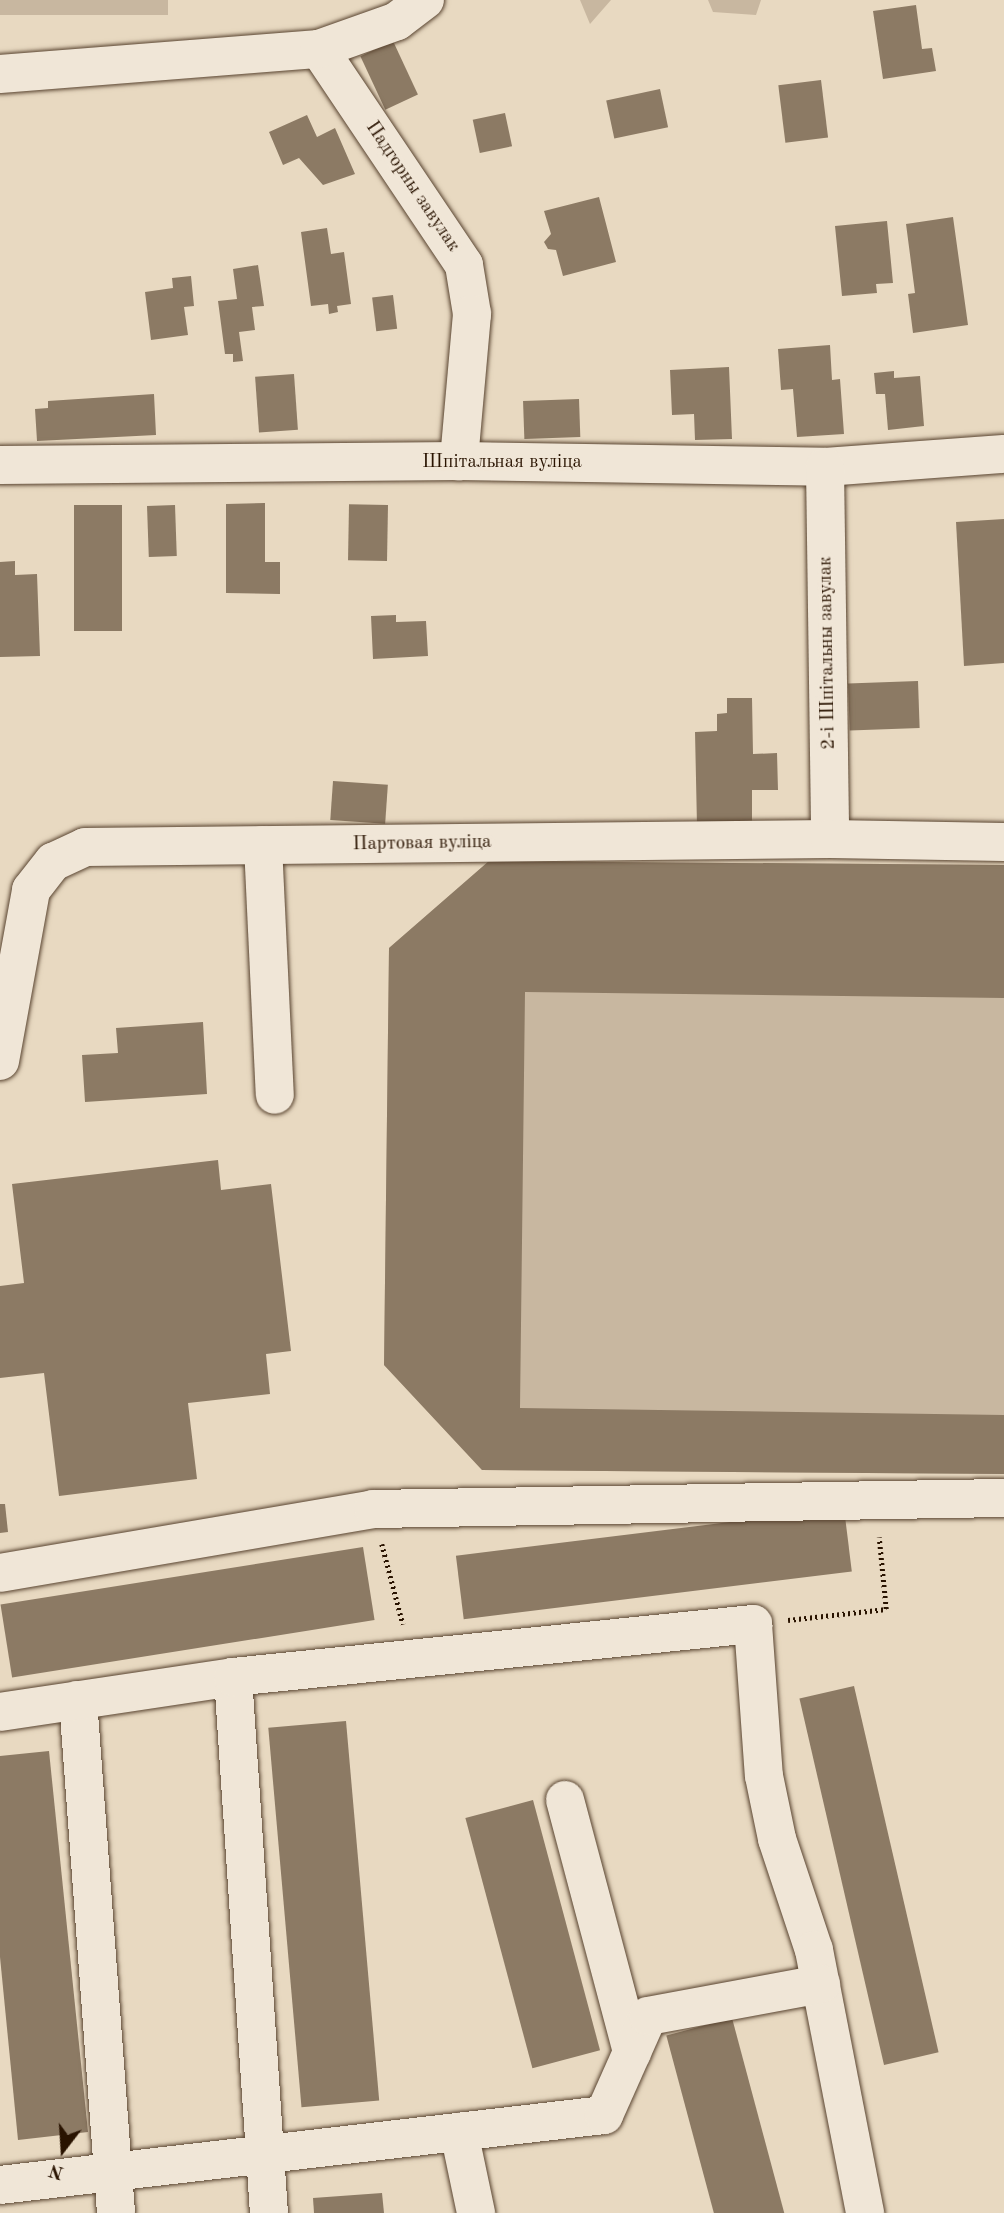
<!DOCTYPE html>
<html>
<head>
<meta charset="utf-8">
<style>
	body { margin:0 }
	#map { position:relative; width:1004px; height:2213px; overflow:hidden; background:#e8d9c1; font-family:"Old Standard TT",serif }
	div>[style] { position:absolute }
	.green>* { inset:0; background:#c8b7a0; transform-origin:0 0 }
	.building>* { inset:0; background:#8c7a64; transform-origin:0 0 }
	.path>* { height:4.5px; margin-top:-2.25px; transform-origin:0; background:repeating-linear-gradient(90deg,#291300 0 2px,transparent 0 5.5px) }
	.roads { filter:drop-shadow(0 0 2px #594430) drop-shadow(0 0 2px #594430) }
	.minor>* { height:38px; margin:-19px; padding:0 19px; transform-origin:19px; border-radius:19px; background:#f0e6d7 }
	span { translate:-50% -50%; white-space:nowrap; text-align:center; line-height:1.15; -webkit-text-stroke:7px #f0e6d7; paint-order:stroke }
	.street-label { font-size:19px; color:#291300 }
	.north { position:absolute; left:28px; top:2115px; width:70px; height:70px; -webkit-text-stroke:5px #f0e6d7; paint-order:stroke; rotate:197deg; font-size:19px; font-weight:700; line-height:28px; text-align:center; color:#291300 }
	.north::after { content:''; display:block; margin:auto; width:24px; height:32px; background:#291300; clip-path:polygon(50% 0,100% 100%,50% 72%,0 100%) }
</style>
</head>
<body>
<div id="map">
	<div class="green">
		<div style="left:0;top:0;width:168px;height:15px"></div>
		<div style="clip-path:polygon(580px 0,611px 0,590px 24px)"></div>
		<div style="clip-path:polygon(708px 0,761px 0,756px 15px,713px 12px)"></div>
		<div style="clip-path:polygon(489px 861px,1004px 865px,1004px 1474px,482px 1470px,384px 1365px,389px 948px)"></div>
	</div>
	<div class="building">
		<div style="clip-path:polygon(916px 5px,922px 49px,932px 48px,936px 71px,883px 79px,873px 11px)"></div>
		<div style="left:393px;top:41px;width:59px;height:36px;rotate:65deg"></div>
		<div style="left:821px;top:80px;width:58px;height:43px;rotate:83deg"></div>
		<div style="left:660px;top:89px;width:39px;height:55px;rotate:78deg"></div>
		<div style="left:505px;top:113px;width:34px;height:33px;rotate:78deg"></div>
		<div style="clip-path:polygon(307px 115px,317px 137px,335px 128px,355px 174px,323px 185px,299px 158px,283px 165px,269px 132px)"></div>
		<div style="clip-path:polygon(599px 197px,616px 262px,563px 276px,556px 250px,548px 249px,544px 242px,551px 234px,544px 211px)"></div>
		<div style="clip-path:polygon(953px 217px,968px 325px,913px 333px,908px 294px,915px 293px,906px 224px)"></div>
		<div style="clip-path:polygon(887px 221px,893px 283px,876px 284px,877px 293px,842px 296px,835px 226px)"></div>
		<div style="clip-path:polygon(327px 228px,331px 254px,344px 252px,351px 304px,337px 306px,338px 312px,329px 314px,328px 304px,311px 306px,301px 232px)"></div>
		<div style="clip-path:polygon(258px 265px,264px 306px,252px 307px,255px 330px,239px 332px,243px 361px,233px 362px,233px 354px,225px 354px,218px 301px,237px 299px,233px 269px)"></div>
		<div style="clip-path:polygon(191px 276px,194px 306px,184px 307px,188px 335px,151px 340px,145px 292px,173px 288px,172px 278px)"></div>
		<div style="left:393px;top:295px;width:34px;height:21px;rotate:83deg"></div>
		<div style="clip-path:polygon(830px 345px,832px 380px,840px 379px,844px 434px,797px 437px,793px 389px,781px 390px,778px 349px)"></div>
		<div style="clip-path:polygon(729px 367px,732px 439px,695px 440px,694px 414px,672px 415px,670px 370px)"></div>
		<div style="clip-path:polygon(894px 371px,894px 378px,920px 376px,924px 426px,888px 430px,885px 394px,876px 394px,874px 373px)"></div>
		<div style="left:294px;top:374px;width:56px;height:39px;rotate:86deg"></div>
		<div style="clip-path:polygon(154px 394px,156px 435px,37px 441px,35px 409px,48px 408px,48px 401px)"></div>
		<div style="left:579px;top:399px;width:38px;height:56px;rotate:88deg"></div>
		<div style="clip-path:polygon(265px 503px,265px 562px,280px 562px,280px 594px,226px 593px,226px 504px)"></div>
		<div style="left:122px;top:505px;width:126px;height:48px;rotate:90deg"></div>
		<div style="left:175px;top:505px;width:51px;height:28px;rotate:88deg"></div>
		<div style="left:388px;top:505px;width:56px;height:39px;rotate:91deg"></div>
		<div style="clip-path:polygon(1004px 519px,1004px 663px,964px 666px,956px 522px)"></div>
		<div style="clip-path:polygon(15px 561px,15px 575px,37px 574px,40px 656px,0 657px,0 562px)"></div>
		<div style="clip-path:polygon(396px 615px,396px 622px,426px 621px,428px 656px,373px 659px,371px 616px)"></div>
		<div style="left:918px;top:681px;width:47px;height:70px;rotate:88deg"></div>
		<div style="clip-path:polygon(727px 698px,752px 698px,753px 754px,777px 753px,778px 790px,752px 790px,752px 824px,697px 826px,695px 732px,717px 731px,717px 714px,727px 713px)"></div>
		<div style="left:333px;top:781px;width:55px;height:39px;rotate:4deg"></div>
		<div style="clip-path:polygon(489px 861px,1004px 865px,1004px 998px,525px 992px,520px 1408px,1004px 1415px,1004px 1474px,482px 1470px,384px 1365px,389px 948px)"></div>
		<div style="clip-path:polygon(203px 1022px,207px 1094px,85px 1102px,82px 1055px,118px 1053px,116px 1028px)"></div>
		<div style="clip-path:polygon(218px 1160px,221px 1190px,271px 1184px,291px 1351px,266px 1354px,270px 1394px,188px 1403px,197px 1479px,59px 1496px,44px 1373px,0 1378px,0 1286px,24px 1283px,12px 1184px)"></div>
		<div style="clip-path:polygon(0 1504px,5px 1504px,8px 1532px,0 1533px)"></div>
		<div style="left:844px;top:1508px;width:64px;height:391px;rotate:83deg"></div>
		<div style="left:363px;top:1547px;width:74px;height:367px;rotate:81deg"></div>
		<div style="left:854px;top:1686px;width:376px;height:56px;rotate:77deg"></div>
		<div style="left:346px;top:1721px;width:381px;height:78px;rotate:85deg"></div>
		<div style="clip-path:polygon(49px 1751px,88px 2132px,18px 2140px,0 1957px,0 1756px)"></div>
		<div style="left:533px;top:1800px;width:259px;height:70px;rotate:75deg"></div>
		<div style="left:732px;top:2018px;width:202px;height:68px;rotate:75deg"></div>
		<div style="clip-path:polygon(382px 2193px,384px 2213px,314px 2213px,313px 2198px)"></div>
	</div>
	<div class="path">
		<div style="left:382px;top:1544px;width:83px;rotate:75.3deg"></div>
		<div style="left:788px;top:1620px;width:99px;rotate:-6.4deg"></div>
		<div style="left:886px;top:1609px;width:72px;rotate:-95.6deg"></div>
	</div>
	<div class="roads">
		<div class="minor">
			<div style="left:319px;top:49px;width:260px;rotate:56.1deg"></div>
			<div style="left:464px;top:265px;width:50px;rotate:80.7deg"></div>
			<div style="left:472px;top:314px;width:148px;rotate:95.1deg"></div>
			<div style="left:0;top:74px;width:320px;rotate:-4.5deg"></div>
			<div style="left:319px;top:49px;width:83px;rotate:-19.7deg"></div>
			<div style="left:397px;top:21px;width:35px;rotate:-37deg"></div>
			<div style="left:0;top:465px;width:459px;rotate:-0.5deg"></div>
			<div style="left:459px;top:461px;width:366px;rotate:0.9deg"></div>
			<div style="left:825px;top:467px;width:179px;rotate:-4.2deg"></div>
			<div style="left:825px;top:467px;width:372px;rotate:89.2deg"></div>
			<div style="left:263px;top:845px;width:250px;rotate:87.3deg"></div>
			<div style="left:0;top:1061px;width:174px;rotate:-79.7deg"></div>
			<div style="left:31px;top:890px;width:36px;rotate:-52deg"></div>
			<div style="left:53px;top:862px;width:35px;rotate:-25deg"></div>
			<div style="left:85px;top:847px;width:745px;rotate:-0.62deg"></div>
			<div style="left:830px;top:839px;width:174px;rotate:1deg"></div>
			<div style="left:0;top:1573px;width:378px;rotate:-9.7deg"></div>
			<div style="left:373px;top:1509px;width:631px;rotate:-1deg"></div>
			<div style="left:233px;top:1677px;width:537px;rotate:86.16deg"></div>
			<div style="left:78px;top:1700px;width:514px;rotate:85.76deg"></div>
			<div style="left:0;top:1712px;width:236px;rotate:-8.5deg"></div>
			<div style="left:233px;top:1677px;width:523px;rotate:-5.82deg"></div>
			<div style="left:753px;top:1624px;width:152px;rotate:85.9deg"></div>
			<div style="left:764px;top:1776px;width:64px;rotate:78.3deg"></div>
			<div style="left:777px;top:1839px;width:117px;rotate:71.6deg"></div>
			<div style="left:814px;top:1950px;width:268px;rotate:79deg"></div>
			<div style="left:565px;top:1800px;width:261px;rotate:75.1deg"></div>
			<div style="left:459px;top:2132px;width:83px;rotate:78.1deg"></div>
			<div style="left:0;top:2185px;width:608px;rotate:-6.61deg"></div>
			<div style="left:604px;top:2115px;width:108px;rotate:-66deg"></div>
			<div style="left:648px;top:2016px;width:176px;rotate:-10.5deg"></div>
		</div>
	</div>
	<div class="street-label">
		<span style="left:412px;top:187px;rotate:56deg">Падгорны завулак</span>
		<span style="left:502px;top:463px">Шпітальная вуліца</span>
		<span style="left:828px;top:653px;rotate:-91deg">2-і Шпітальны завулак</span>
		<span style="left:422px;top:844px;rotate:-1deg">Партовая вуліца</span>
	</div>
	<div class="north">N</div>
</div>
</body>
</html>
